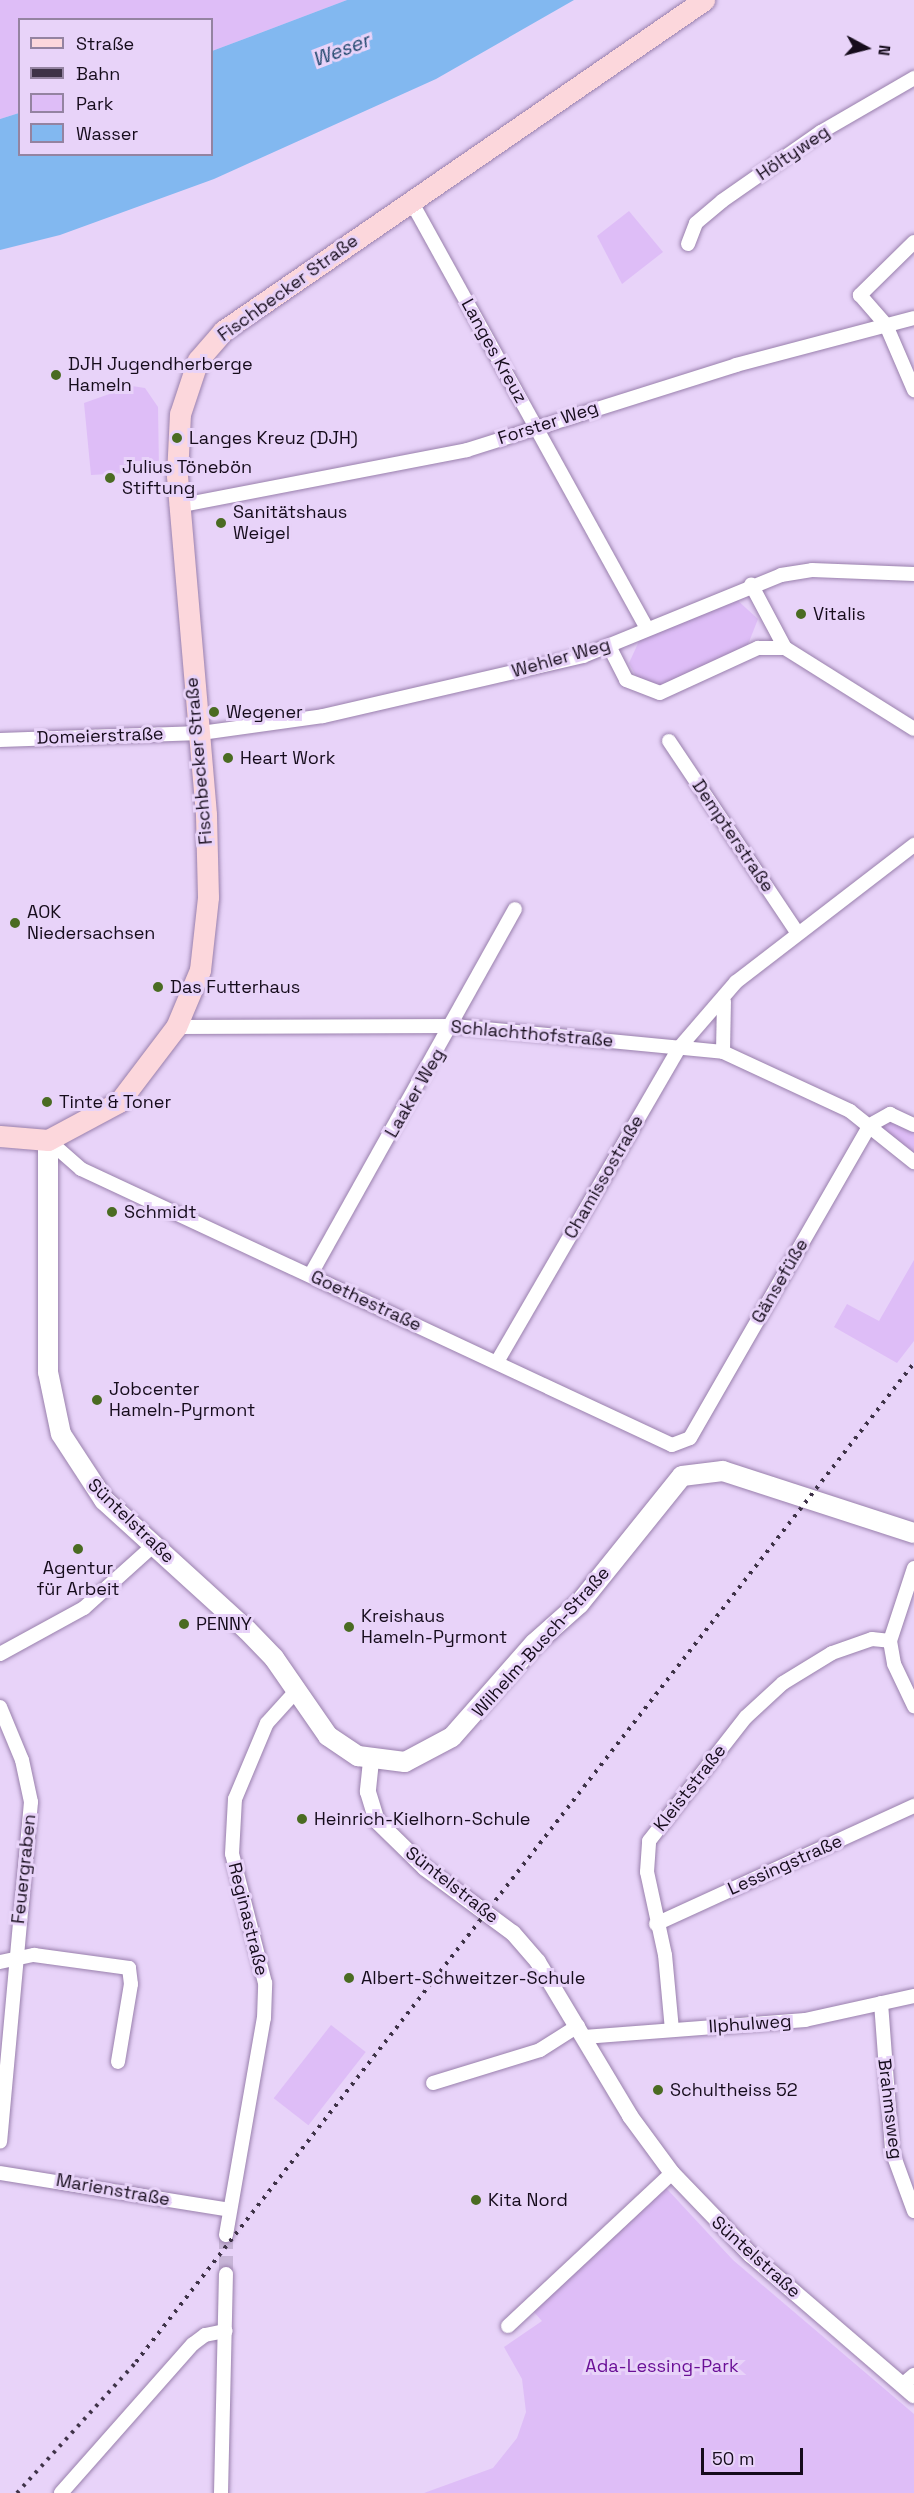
<!DOCTYPE html>
<html>
<head>
<meta charset="utf-8">
<style>
	body { margin:0 }
	#map { position:relative; width:914px; height:2493px; overflow:hidden; background:#e8d3f9; font-family:"Space Grotesk",sans-serif }
	div>[style] { position:absolute }
	.green>* { inset:0; background:#debdf7; transform-origin:0 0 }
	.water>* { inset:0; background:#82b8f0 }
	.minor-tunnel>* { height:14px; margin-top:-7px; transform-origin:0; background:repeating-linear-gradient(90deg,#c8b5d8 0 14px,transparent 0 21px) }
	.roads { filter:drop-shadow(0 0 2px #9980ac) drop-shadow(0 0 2px #9980ac) }
	.minor>* { height:14px; margin:-7px; padding:0 7px; transform-origin:7px; border-radius:7px; background:#fff }
	.tertiary>* { height:16px; margin:-8px; padding:0 8px; transform-origin:8px; border-radius:8px; background:#fff }
	.secondary>* { height:20px; margin:-10px; padding:0 10px; transform-origin:10px; border-radius:10px; background:#fff }
	.primary>* { height:21px; margin:-10.5px; padding:0 10.5px; transform-origin:10.5px; border-radius:10.5px; background:#fcd7dc }
	.rail>* { height:4px; margin-top:-2px; transform-origin:0; background:repeating-linear-gradient(90deg,#3e3247 0 3px,transparent 0 9px) }
	.dots>* { width:16px; height:16px; translate:-50% -50%; box-sizing:border-box; border:3px solid #e8d3f9; border-radius:50% }
	span { translate:-50% -50%; white-space:nowrap; text-align:center; line-height:1.15; -webkit-text-stroke:6px #e8d3f9; paint-order:stroke }
	.street-label { font-size:18px; color:#160c1c }
	.poi-label { font-size:18px; color:#160c1c }
	.left { translate:0 -50%; text-align:left }
	.park-label { font-size:18px; color:#6b1197 }
	.water-label { font-size:20px; color:#20476d; font-style:italic }
	.legend { position:absolute; left:18px; top:18px; width:195px; height:138px; box-sizing:border-box; background:#e8d3f9; border:2px solid #9483a1; margin:0; padding:8px 10px; list-style:none; font-size:18px; color:#160c1c }
	.legend li { display:flex; align-items:center; gap:12px; height:30px }
	.legend b { width:30px; border:2px solid #9483a1 }
	.north { position:absolute; left:836px; top:18px; width:60px; height:60px; -webkit-text-stroke:4px #e8d3f9; paint-order:stroke; rotate:97deg; font-size:16px; font-weight:700; line-height:24px; text-align:center; color:#160c1c }
	.north::after { content:''; display:block; margin:auto; width:21px; height:27px; background:#160c1c; clip-path:polygon(50% 0,100% 100%,50% 72%,0 100%) }
	.scale { position:absolute; left:701px; top:2448px; width:102px; height:27px; box-sizing:border-box; border:3px solid #160c1c; border-top:0; padding-left:8px; font-size:18px; line-height:21px; white-space:nowrap; color:#160c1c; -webkit-text-stroke:4px #e8d3f9; paint-order:stroke }
</style>
</head>
<body>
<div id="map">
	<div class="green">
		<div style="clip-path:polygon(0 0,347px 0,212px 51px,212px 20px,20px 20px,19px 113px,0 119px)"></div>
		<div style="clip-path:polygon(629px 211px,663px 252px,622px 284px,597px 236px)"></div>
		<div style="clip-path:polygon(132px 386px,145px 388px,158px 407px,159px 471px,91px 475px,84px 403px)"></div>
		<div style="clip-path:polygon(736px 599px,758px 619px,747px 647px,659px 686px,638px 680px,629px 663px,640px 639px)"></div>
		<div style="clip-path:polygon(887px 1119px,914px 1130px,914px 1156px,881px 1129px)"></div>
		<div style="clip-path:polygon(914px 1260px,914px 1341px,897px 1363px,834px 1327px,847px 1304px,879px 1321px)"></div>
		<div style="left:331px;top:2025px;width:44px;height:93px;rotate:38deg"></div>
		<div style="clip-path:polygon(666px 2188px,733px 2260px,914px 2414px,914px 2493px,424px 2493px,493px 2468px,517px 2438px,526px 2412px,522px 2379px,504px 2347px,542px 2321px,533px 2311px)"></div>
	</div>
	<div class="water">
		<div style="clip-path:polygon(347px 0,574px 0,436px 79px,214px 179px,60px 235px,0 250px,0 119px,19px 113px,20px 154px,212px 154px,212px 51px)"></div>
	</div>
	<div class="minor-tunnel">
		<div style="left:226px;top:2235px;width:39px;rotate:90deg"></div>
	</div>
	<div class="roads">
		<div class="minor">
			<div style="left:411px;top:201px;width:488px;rotate:61.1deg"></div>
			<div style="left:914px;top:242px;width:76px;rotate:135.5deg"></div>
			<div style="left:860px;top:295px;width:40px;rotate:49deg"></div>
			<div style="left:886px;top:325px;width:71px;rotate:66.7deg"></div>
			<div style="left:688px;top:244px;width:22px;rotate:-69deg"></div>
			<div style="left:696px;top:223px;width:34px;rotate:-40deg"></div>
			<div style="left:722px;top:201px;width:121px;rotate:-34.9deg"></div>
			<div style="left:821px;top:132px;width:108px;rotate:-30.1deg"></div>
			<div style="left:177px;top:506px;width:295px;rotate:-10.9deg"></div>
			<div style="left:467px;top:450px;width:282px;rotate:-17.5deg"></div>
			<div style="left:736px;top:365px;width:184px;rotate:-14.8deg"></div>
			<div style="left:609px;top:646px;width:38px;rotate:63deg"></div>
			<div style="left:626px;top:680px;width:36px;rotate:21deg"></div>
			<div style="left:660px;top:693px;width:108px;rotate:-24.7deg"></div>
			<div style="left:758px;top:648px;width:27px"></div>
			<div style="left:785px;top:648px;width:72px;rotate:-118deg"></div>
			<div style="left:785px;top:648px;width:152px;rotate:32.1deg"></div>
			<div style="left:0;top:740px;width:201px;rotate:-2deg"></div>
			<div style="left:201px;top:733px;width:123px;rotate:-7.9deg"></div>
			<div style="left:323px;top:716px;width:267px;rotate:-13deg"></div>
			<div style="left:583px;top:656px;width:214px;rotate:-22.2deg"></div>
			<div style="left:781px;top:575px;width:31px;rotate:-9deg"></div>
			<div style="left:812px;top:570px;width:102px;rotate:2.2deg"></div>
			<div style="left:669px;top:741px;width:229px;rotate:56.2deg"></div>
			<div style="left:176px;top:1027px;width:278px;rotate:-0.2deg"></div>
			<div style="left:454px;top:1026px;width:270px;rotate:5.5deg"></div>
			<div style="left:723px;top:1052px;width:140px;rotate:24.9deg"></div>
			<div style="left:850px;top:1111px;width:82px;rotate:38.6deg"></div>
			<div style="left:723px;top:1052px;width:50px;rotate:-88.9deg"></div>
			<div style="left:48px;top:1140px;width:44px;rotate:41.3deg"></div>
			<div style="left:81px;top:1169px;width:652px;rotate:25.03deg"></div>
			<div style="left:672px;top:1445px;width:19px;rotate:-21deg"></div>
			<div style="left:690px;top:1438px;width:361px;rotate:-60.1deg"></div>
			<div style="left:870px;top:1125px;width:23px;rotate:-29deg"></div>
			<div style="left:890px;top:1114px;width:26px;rotate:25deg"></div>
			<div style="left:311px;top:1274px;width:418px;rotate:-60.8deg"></div>
			<div style="left:497px;top:1362px;width:363px;rotate:-59.9deg"></div>
			<div style="left:679px;top:1048px;width:87px;rotate:-49.2deg"></div>
			<div style="left:736px;top:982px;width:225px;rotate:-37.6deg"></div>
			<div style="left:914px;top:1568px;width:77px;rotate:108.2deg"></div>
			<div style="left:890px;top:1641px;width:23px;rotate:80deg"></div>
			<div style="left:894px;top:1664px;width:47px;rotate:64.5deg"></div>
			<div style="left:0;top:1654px;width:96px;rotate:-28.7deg"></div>
			<div style="left:84px;top:1608px;width:94px;rotate:-42deg"></div>
			<div style="left:0;top:1707px;width:57px;rotate:67.5deg"></div>
			<div style="left:22px;top:1760px;width:43px;rotate:77.9deg"></div>
			<div style="left:31px;top:1802px;width:341px;rotate:95.2deg"></div>
			<div style="left:656px;top:1924px;width:284px;rotate:-24.6deg"></div>
			<div style="left:0;top:1962px;width:35px;rotate:-12deg"></div>
			<div style="left:34px;top:1955px;width:96px;rotate:7.8deg"></div>
			<div style="left:129px;top:1968px;width:16px;rotate:83deg"></div>
			<div style="left:131px;top:1984px;width:79px;rotate:99.5deg"></div>
			<div style="left:881px;top:2003px;width:148px;rotate:85.7deg"></div>
			<div style="left:892px;top:2151px;width:64px;rotate:69.9deg"></div>
			<div style="left:672px;top:2030px;width:75px;rotate:-95.3deg"></div>
			<div style="left:665px;top:1955px;width:85px;rotate:-102.2deg"></div>
			<div style="left:647px;top:1872px;width:31px;rotate:-86deg"></div>
			<div style="left:649px;top:1841px;width:157px;rotate:-52deg"></div>
			<div style="left:746px;top:1717px;width:50px;rotate:-42.6deg"></div>
			<div style="left:783px;top:1683px;width:57px;rotate:-31.5deg"></div>
			<div style="left:832px;top:1653px;width:42px;rotate:-19.3deg"></div>
			<div style="left:872px;top:1639px;width:18px;rotate:6deg"></div>
			<div style="left:584px;top:2037px;width:222px;rotate:-4.4deg"></div>
			<div style="left:805px;top:2020px;width:112px;rotate:-12.4deg"></div>
			<div style="left:433px;top:2083px;width:112px;rotate:-17.1deg"></div>
			<div style="left:540px;top:2050px;width:45px;rotate:-32.3deg"></div>
			<div style="left:0;top:2173px;width:229px;rotate:9.1deg"></div>
			<div style="left:226px;top:2235px;width:220px;rotate:-80.1deg"></div>
			<div style="left:264px;top:2018px;width:35px;rotate:-88deg"></div>
			<div style="left:265px;top:1983px;width:133px;rotate:-104.3deg"></div>
			<div style="left:232px;top:1854px;width:55px;rotate:-86.9deg"></div>
			<div style="left:235px;top:1799px;width:82px;rotate:-67.2deg"></div>
			<div style="left:267px;top:1723px;width:45px;rotate:-47.7deg"></div>
			<div style="left:508px;top:2326px;width:224px;rotate:-43deg"></div>
			<div style="left:902px;top:2385px;width:16px;rotate:-40deg"></div>
			<div style="left:61px;top:2493px;width:199px;rotate:-48.5deg"></div>
			<div style="left:193px;top:2344px;width:15px;rotate:-37deg"></div>
			<div style="left:205px;top:2335px;width:21px;rotate:-11deg"></div>
			<div style="left:221px;top:2493px;width:219px;rotate:-88.7deg"></div>
		</div>
		<div class="tertiary">
			<div style="left:371px;top:1761px;width:31px;rotate:96deg"></div>
			<div style="left:368px;top:1792px;width:30px;rotate:73deg"></div>
			<div style="left:377px;top:1821px;width:67px;rotate:44.4deg"></div>
			<div style="left:425px;top:1868px;width:109px;rotate:36.5deg"></div>
			<div style="left:513px;top:1933px;width:38px;rotate:49deg"></div>
			<div style="left:538px;top:1962px;width:179px;rotate:59.1deg"></div>
			<div style="left:630px;top:2116px;width:71px;rotate:53.6deg"></div>
			<div style="left:672px;top:2173px;width:114px;rotate:46.1deg"></div>
			<div style="left:751px;top:2255px;width:215px;rotate:40.7deg"></div>
		</div>
		<div class="secondary">
			<div style="left:48px;top:1140px;width:232px;rotate:90deg"></div>
			<div style="left:48px;top:1372px;width:63px;rotate:78.2deg"></div>
			<div style="left:61px;top:1434px;width:79px;rotate:56.9deg"></div>
			<div style="left:104px;top:1500px;width:193px;rotate:42.3deg"></div>
			<div style="left:247px;top:1630px;width:39px;rotate:46deg"></div>
			<div style="left:274px;top:1658px;width:95px;rotate:55.3deg"></div>
			<div style="left:328px;top:1736px;width:36px;rotate:34deg"></div>
			<div style="left:358px;top:1756px;width:47px;rotate:7.3deg"></div>
			<div style="left:405px;top:1762px;width:53px;rotate:-28deg"></div>
			<div style="left:452px;top:1737px;width:125px;rotate:-48.6deg"></div>
			<div style="left:535px;top:1643px;width:59px;rotate:-41.6deg"></div>
			<div style="left:579px;top:1604px;width:164px;rotate:-51.2deg"></div>
			<div style="left:682px;top:1476px;width:41px;rotate:-7deg"></div>
			<div style="left:723px;top:1471px;width:201px;rotate:18deg"></div>
		</div>
		<div class="primary">
			<div style="left:0;top:1136px;width:48px;rotate:4.8deg"></div>
			<div style="left:48px;top:1140px;width:81px;rotate:-28.2deg"></div>
			<div style="left:119px;top:1102px;width:94px;rotate:-52.8deg"></div>
			<div style="left:176px;top:1027px;width:62px;rotate:-67.2deg"></div>
			<div style="left:200px;top:970px;width:73px;rotate:-83.7deg"></div>
			<div style="left:208px;top:897px;width:83px;rotate:-91.4deg"></div>
			<div style="left:206px;top:814px;width:340px;rotate:-94.9deg"></div>
			<div style="left:177px;top:475px;width:61px;rotate:-87.2deg"></div>
			<div style="left:180px;top:414px;width:57px;rotate:-71.6deg"></div>
			<div style="left:198px;top:360px;width:38px;rotate:-49deg"></div>
			<div style="left:223px;top:331px;width:584px;rotate:-34.53deg"></div>
		</div>
	</div>
	<div class="rail">
		<div style="left:17px;top:2493px;width:177px;rotate:-47.7deg"></div>
		<div style="left:136px;top:2362px;width:1266px;rotate:-52.09deg"></div>
	</div>
	<div class="dots">
		<div style="left:56px;top:375px;background:#4a6b22"></div>
		<div style="left:177px;top:438px;background:#4a6b22"></div>
		<div style="left:110px;top:478px;background:#4a6b22"></div>
		<div style="left:221px;top:523px;background:#4a6b22"></div>
		<div style="left:801px;top:614px;background:#4a6b22"></div>
		<div style="left:214px;top:712px;background:#4a6b22"></div>
		<div style="left:228px;top:758px;background:#4a6b22"></div>
		<div style="left:15px;top:923px;background:#4a6b22"></div>
		<div style="left:158px;top:987px;background:#4a6b22"></div>
		<div style="left:47px;top:1102px;background:#4a6b22"></div>
		<div style="left:112px;top:1212px;background:#4a6b22"></div>
		<div style="left:97px;top:1400px;background:#4a6b22"></div>
		<div style="left:78px;top:1549px;background:#4a6b22"></div>
		<div style="left:184px;top:1624px;background:#4a6b22"></div>
		<div style="left:349px;top:1627px;background:#4a6b22"></div>
		<div style="left:302px;top:1819px;background:#4a6b22"></div>
		<div style="left:349px;top:1978px;background:#4a6b22"></div>
		<div style="left:658px;top:2090px;background:#4a6b22"></div>
		<div style="left:476px;top:2200px;background:#4a6b22"></div>
	</div>
	<div class="street-label">
		<span style="left:793px;top:153px;rotate:-34deg">Höltyweg</span>
		<span style="left:288px;top:288px;rotate:-36deg">Fischbecker Straße</span>
		<span style="left:494px;top:351px;rotate:61deg">Langes Kreuz</span>
		<span style="left:548px;top:423px;rotate:-18deg">Forster Weg</span>
		<span style="left:561px;top:658px;rotate:-16deg">Wehler Weg</span>
		<span style="left:100px;top:736px;rotate:-2deg">Domeierstraße</span>
		<span style="left:199px;top:761px;rotate:-95deg">Fischbecker Straße</span>
		<span style="left:733px;top:836px;rotate:56deg">Dempterstraße</span>
		<span style="left:532px;top:1034px;rotate:5deg">Schlachthofstraße</span>
		<span style="left:415px;top:1093px;rotate:-60deg">Laaker Weg</span>
		<span style="left:604px;top:1177px;rotate:-60deg">Chamissostraße</span>
		<span style="left:780px;top:1281px;rotate:-60deg">Gänsefüße</span>
		<span style="left:366px;top:1301px;rotate:25deg">Goethestraße</span>
		<span style="left:131px;top:1521px;rotate:44deg">Süntelstraße</span>
		<span style="left:541px;top:1642px;rotate:-48deg">Wilhelm-Busch-Straße</span>
		<span style="left:690px;top:1788px;rotate:-52deg">Kleiststraße</span>
		<span style="left:785px;top:1865px;rotate:-24deg">Lessingstraße</span>
		<span style="left:24px;top:1869px;rotate:-84deg">Feuergraben</span>
		<span style="left:452px;top:1885px;rotate:38deg">Süntelstraße</span>
		<span style="left:248px;top:1919px;rotate:76deg">Reginastraße</span>
		<span style="left:750px;top:2024px;rotate:-4deg">Ilphulweg</span>
		<span style="left:890px;top:2109px;rotate:83deg">Brahmsweg</span>
		<span style="left:113px;top:2190px;rotate:10deg">Marienstraße</span>
		<span style="left:756px;top:2257px;rotate:42deg">Süntelstraße</span>
	</div>
	<div class="poi-label">
		<span class="left" style="left:68px;top:375px">DJH Jugendherberge<br>Hameln</span>
		<span class="left" style="left:189px;top:438px">Langes Kreuz (DJH)</span>
		<span class="left" style="left:122px;top:478px">Julius Tönebön<br>Stiftung</span>
		<span class="left" style="left:233px;top:523px">Sanitätshaus<br>Weigel</span>
		<span class="left" style="left:813px;top:614px">Vitalis</span>
		<span class="left" style="left:226px;top:712px">Wegener</span>
		<span class="left" style="left:240px;top:758px">Heart Work</span>
		<span class="left" style="left:27px;top:923px">AOK<br>Niedersachsen</span>
		<span class="left" style="left:170px;top:987px">Das Futterhaus</span>
		<span class="left" style="left:59px;top:1102px">Tinte &amp; Toner</span>
		<span class="left" style="left:124px;top:1212px">Schmidt</span>
		<span class="left" style="left:109px;top:1400px">Jobcenter<br>Hameln-Pyrmont</span>
		<span style="left:78px;top:1579px">Agentur<br>für Arbeit</span>
		<span class="left" style="left:361px;top:1627px">Kreishaus<br>Hameln-Pyrmont</span>
		<span class="left" style="left:196px;top:1624px">PENNY</span>
		<span class="left" style="left:314px;top:1819px">Heinrich-Kielhorn-Schule</span>
		<span class="left" style="left:361px;top:1978px">Albert-Schweitzer-Schule</span>
		<span class="left" style="left:670px;top:2090px">Schultheiss 52</span>
		<span class="left" style="left:488px;top:2200px">Kita Nord</span>
	</div>
	<div class="park-label">
		<span style="left:662px;top:2366px">Ada-Lessing-Park</span>
	</div>
	<div class="water-label">
		<span style="left:341px;top:50px;rotate:-21deg">Weser</span>
	</div>
	<ul class="legend">
	<li><b style="height:8px;background:#fcd7dc"></b>Straße</li>
	<li><b style="height:8px;background:#3e3247"></b>Bahn</li>
	<li><b style="height:16px;background:#debdf7"></b>Park</li>
	<li><b style="height:16px;background:#82b8f0"></b>Wasser</li>
	</ul>
	<div class="north">N</div>
	<div class="scale">50 m</div>
</div>
</body>
</html>
